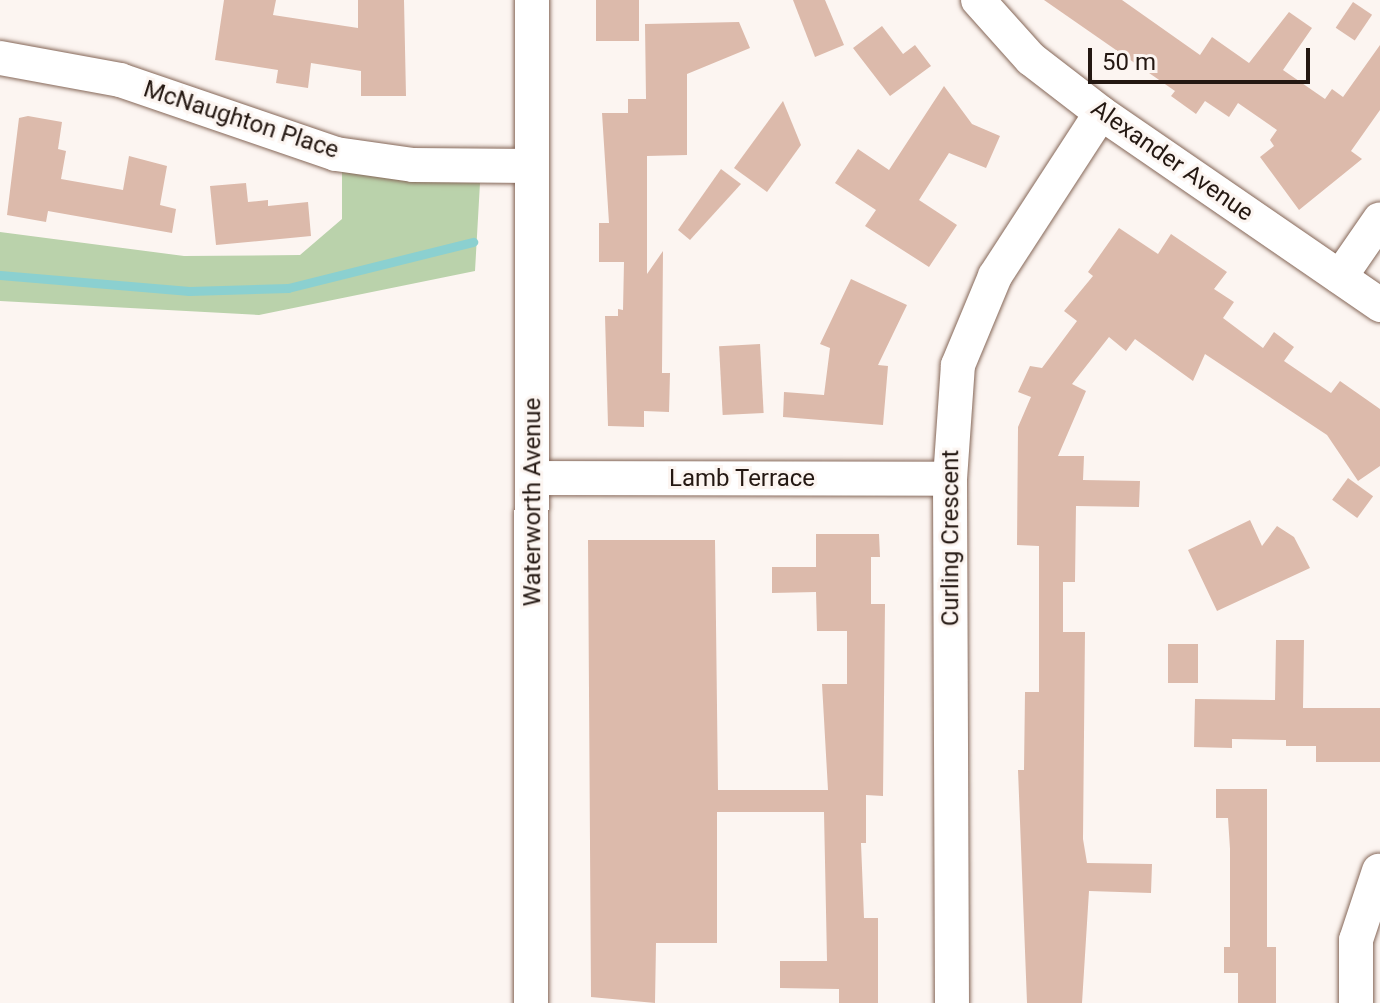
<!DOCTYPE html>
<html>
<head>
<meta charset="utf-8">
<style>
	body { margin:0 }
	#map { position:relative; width:1380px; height:1003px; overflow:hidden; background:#fcf5f1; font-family:Roboto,sans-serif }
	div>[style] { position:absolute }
	.green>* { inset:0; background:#bad2ab }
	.stream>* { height:9px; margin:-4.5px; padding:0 4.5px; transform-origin:4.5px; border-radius:4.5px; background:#8bd0d0 }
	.building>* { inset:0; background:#dcbaab; transform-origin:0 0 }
	.roads { filter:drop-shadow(0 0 2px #856758) drop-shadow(0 0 2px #856758) }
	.street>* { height:34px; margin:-17px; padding:0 17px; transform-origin:17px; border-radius:17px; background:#fff }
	span { translate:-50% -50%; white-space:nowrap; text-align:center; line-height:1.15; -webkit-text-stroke:6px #fcf5f1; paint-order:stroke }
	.street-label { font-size:24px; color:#241812 }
	.scale { position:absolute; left:1088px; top:48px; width:222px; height:36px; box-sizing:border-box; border:4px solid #241812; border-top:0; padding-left:10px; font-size:24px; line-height:28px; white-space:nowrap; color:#241812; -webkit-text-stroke:6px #fcf5f1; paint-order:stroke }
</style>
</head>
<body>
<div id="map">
	<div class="green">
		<div style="clip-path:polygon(342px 168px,419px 181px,480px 183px,475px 271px,259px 315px,0 301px,0 232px,184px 256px,300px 255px,342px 219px)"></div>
	</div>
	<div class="stream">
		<div style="left:0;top:275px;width:190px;rotate:4.8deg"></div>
		<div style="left:189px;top:291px;width:99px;rotate:-1.7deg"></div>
		<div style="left:288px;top:288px;width:191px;rotate:-14deg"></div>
	</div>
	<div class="building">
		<div style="clip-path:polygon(224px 0,276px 0,273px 15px,358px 28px,358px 0,404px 0,406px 96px,361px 96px,361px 71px,311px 63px,308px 88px,276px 83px,278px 70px,215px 60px)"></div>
		<div style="left:596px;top:0;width:43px;height:41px"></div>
		<div style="clip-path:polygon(793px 0,825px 0,844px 45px,815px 57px)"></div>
		<div style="clip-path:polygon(1044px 0,1122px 0,1200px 55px,1212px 37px,1249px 63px,1289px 12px,1312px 28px,1283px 70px,1325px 99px,1332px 89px,1343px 97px,1380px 45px,1380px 110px,1351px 151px,1362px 159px,1299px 210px,1260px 157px,1274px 146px,1270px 140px,1277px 130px,1238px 103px,1229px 117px,1205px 101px,1196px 114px,1171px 96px,1175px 91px)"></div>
		<div style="left:1353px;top:2px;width:23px;height:31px;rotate:34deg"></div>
		<div style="clip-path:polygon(739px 22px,750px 48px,687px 74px,687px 155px,647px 156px,647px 274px,663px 251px,662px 373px,670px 373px,669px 412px,644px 411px,644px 427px,608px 426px,605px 316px,618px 316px,618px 309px,623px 310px,624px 262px,599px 262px,599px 223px,609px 223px,602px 113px,628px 113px,628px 99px,646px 99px,645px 24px)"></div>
		<div style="clip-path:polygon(882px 26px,903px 54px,915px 45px,931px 66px,890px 96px,853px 48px)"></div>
		<div style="clip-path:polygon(944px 86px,972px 124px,1000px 136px,986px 168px,949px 153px,919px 200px,957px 225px,929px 267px,865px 226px,876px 210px,835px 183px,858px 149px,889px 170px)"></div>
		<div style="clip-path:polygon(783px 101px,801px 145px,767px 192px,734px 168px)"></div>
		<div style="clip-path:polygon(28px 116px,62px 122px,58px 149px,66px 151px,61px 179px,123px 190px,129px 156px,167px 166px,160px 205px,176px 209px,172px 233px,48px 211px,46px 222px,7px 215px,19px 118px)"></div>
		<div style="clip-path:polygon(721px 169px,741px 184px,690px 240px,678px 230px)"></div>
		<div style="clip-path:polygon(246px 183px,248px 202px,268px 200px,268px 206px,308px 202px,311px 236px,216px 245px,210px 186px)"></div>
		<div style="clip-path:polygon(1119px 228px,1158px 254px,1171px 234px,1227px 272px,1214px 289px,1234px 302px,1223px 318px,1263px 348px,1274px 332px,1294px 347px,1284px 361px,1331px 393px,1340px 381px,1380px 409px,1380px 466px,1358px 481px,1327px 435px,1205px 354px,1193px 381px,1135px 339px,1126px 351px,1109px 337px,1072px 384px,1086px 391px,1058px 456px,1084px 456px,1083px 480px,1140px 481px,1139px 507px,1076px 506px,1075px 582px,1063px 582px,1063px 632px,1085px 632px,1083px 839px,1087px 863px,1152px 864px,1151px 893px,1089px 891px,1082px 1003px,1027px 1003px,1018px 770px,1024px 770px,1025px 692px,1039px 692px,1039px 546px,1017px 545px,1018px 427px,1031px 397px,1018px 392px,1030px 366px,1042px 368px,1077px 321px,1064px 311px,1093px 276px,1088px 272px)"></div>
		<div style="clip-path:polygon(851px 279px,907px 305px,878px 365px,888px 366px,883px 425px,783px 417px,784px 392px,824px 395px,830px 348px,820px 344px)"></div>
		<div style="left:760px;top:344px;width:69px;height:41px;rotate:87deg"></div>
		<div style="left:1348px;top:478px;width:31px;height:27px;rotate:36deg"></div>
		<div style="clip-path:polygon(1250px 520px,1262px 546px,1277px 526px,1294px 537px,1310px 568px,1217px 611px,1188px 550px)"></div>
		<div style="clip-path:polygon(816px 534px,879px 534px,880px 557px,871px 557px,871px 604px,885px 604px,883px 796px,866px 795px,866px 843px,861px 843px,864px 918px,878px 918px,878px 1003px,839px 1003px,839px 989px,780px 988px,780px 961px,827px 961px,824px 812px,717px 812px,717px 943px,656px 943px,655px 1003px,591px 997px,588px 540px,715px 540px,718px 790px,828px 790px,822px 684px,847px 684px,847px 631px,817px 631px,816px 592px,772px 593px,772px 567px,816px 567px)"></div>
		<div style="clip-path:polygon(1276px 640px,1304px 640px,1303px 708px,1380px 708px,1380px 762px,1316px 762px,1316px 746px,1286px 746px,1286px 740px,1232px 739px,1232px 748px,1194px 747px,1195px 699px,1275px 700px)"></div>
		<div style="left:1168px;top:644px;width:30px;height:39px"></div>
		<div style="clip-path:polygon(1216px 789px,1267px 789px,1267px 947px,1276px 947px,1276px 1003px,1238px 1003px,1238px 973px,1224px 973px,1224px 947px,1230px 947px,1230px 849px,1228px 818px,1216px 818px)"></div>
	</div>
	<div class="roads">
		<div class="street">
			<div style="left:978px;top:0;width:79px;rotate:48.1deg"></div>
			<div style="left:1031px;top:59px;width:88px;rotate:37.6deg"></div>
			<div style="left:1101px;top:113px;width:339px;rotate:34.5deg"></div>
			<div style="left:0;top:58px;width:122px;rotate:10.4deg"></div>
			<div style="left:120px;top:80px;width:228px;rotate:18.9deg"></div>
			<div style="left:336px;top:154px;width:78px;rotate:8.1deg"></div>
			<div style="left:413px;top:165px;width:119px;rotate:0.5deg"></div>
			<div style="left:1340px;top:277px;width:70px;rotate:-55.4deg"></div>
			<div style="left:534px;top:478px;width:416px;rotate:0.1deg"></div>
			<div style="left:531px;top:1003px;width:1003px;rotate:-89.94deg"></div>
			<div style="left:952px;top:1003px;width:524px;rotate:-90.22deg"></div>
			<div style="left:950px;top:479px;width:114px;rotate:-86deg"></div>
			<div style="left:958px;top:365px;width:96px;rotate:-67.4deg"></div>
			<div style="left:995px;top:276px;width:194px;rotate:-57deg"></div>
			<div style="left:1356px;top:1003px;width:63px;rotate:-90deg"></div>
			<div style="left:1356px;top:940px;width:73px;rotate:-71.6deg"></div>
		</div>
	</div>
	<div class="street-label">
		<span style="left:241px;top:120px;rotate:18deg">McNaughton Place</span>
		<span style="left:1172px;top:161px;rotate:35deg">Alexander Avenue</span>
		<span style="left:742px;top:479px">Lamb Terrace</span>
		<span style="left:533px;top:502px;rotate:-90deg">Waterworth Avenue</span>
		<span style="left:951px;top:538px;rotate:-90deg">Curling Crescent</span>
	</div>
	<div class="scale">50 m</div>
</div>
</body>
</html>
